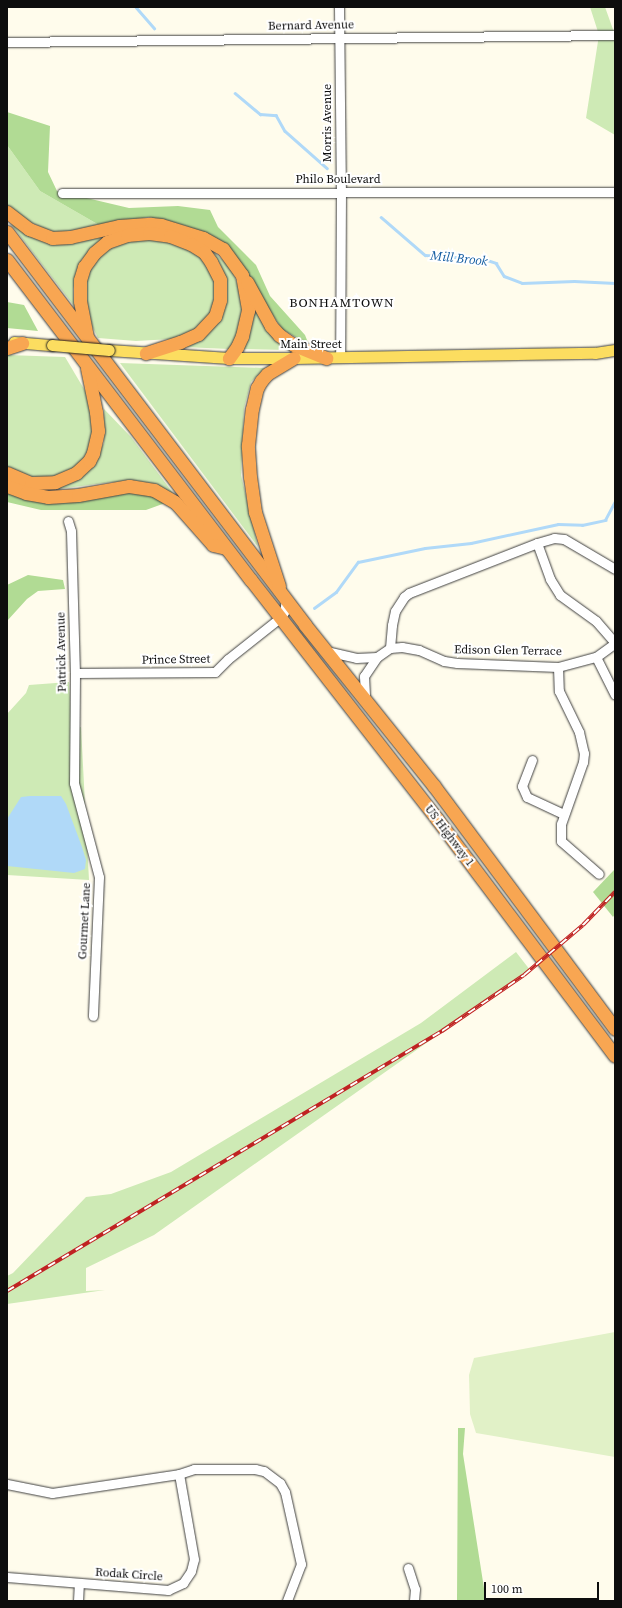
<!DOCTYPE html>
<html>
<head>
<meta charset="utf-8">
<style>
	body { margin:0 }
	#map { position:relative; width:622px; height:1608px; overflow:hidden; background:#fffcec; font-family:"Source Serif 4",serif }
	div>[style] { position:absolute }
	.green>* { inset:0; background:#ceeab5 }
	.forest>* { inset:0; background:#b1db94 }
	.pitch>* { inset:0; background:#e1f1c7 }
	.water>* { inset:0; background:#b0d9f8 }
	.stream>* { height:2.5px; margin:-1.25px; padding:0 1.25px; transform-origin:1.25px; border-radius:1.25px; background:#b0d9f8 }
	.roads { filter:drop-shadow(0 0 1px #404040) drop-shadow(0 0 1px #404040) }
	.minor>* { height:9px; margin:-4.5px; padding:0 4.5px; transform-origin:4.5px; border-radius:4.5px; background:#fff }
	.major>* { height:11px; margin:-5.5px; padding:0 5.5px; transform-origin:5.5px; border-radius:5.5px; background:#fcdd60 }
	.highway>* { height:13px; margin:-6.5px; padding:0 6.5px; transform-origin:6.5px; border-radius:6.5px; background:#f8a652 }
	.rail>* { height:4px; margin-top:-2px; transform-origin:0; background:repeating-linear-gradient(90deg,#fff 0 8px,#c02222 0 16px); box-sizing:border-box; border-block:1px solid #c02222 }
	.bridges { filter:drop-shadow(0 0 1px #1e1e1e) drop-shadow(0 0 1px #1e1e1e) }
	.major-bridge>* { height:11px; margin:-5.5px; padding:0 5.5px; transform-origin:5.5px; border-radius:5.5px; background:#fcdd60 }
	span { translate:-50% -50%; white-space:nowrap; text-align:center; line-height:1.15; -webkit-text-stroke:4px #fff; paint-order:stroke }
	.street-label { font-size:12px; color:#0d0d0d }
	.water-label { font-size:13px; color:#135ca1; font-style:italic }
	.neighbourhood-label { font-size:13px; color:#0d0d0d; letter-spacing:1px }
	.frame { position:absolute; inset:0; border:8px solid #0d0d0d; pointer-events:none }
	.scale { position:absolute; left:484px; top:1582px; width:115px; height:18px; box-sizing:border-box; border:2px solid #0d0d0d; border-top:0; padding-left:5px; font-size:12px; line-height:14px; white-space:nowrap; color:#0d0d0d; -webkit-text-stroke:3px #fff; paint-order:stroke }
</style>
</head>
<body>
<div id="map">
	<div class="green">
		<div style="clip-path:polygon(590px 7px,605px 7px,615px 35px,615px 135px,586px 118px,599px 35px)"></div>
		<div style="clip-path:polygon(7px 145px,40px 191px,99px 225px,56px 234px,28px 221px,7px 207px)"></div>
		<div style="clip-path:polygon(11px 224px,35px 237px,111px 233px,82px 259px,73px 289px,74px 306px)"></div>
		<div style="clip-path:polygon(138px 238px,173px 241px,204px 259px,215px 282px,213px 308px,200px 329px,172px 339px,136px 341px,98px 338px,90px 322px,84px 289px,87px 273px,94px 261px,105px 249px)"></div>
		<div style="clip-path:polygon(213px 251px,232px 269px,243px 301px,239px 333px,229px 349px,184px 347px,210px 331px,226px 306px,223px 270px)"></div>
		<div style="clip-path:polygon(250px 294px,266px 327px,288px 350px,242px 349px,252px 324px)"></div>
		<div style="clip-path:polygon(7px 355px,65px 357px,87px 394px,94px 427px,88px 451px,79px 464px,65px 474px,39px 479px,7px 468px)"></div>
		<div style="clip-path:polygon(120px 363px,265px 368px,251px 382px,244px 408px,241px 475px,258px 547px)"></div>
		<div style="clip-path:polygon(104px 409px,131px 437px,179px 501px,135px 482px,112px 482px,51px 490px,87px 472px,104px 443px)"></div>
		<div style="clip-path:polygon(69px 682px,72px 728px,81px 727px,89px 880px,7px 875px,7px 714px,26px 693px,29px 685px)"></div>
		<div style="clip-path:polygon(516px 952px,530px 970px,154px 1235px,86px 1268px,86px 1291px,105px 1290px,7px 1304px,7px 1276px,13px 1273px,86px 1197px,111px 1194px,171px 1172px,421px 1023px)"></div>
	</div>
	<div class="forest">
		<div style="clip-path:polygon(7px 112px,50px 126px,48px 172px,57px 191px,129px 208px,178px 206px,210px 210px,218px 227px,256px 265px,270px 296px,305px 335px,309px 345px,282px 329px,227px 245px,186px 226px,149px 217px,99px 225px,40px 191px,7px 145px)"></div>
		<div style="clip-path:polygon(7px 302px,24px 305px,38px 331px,7px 328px)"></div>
		<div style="clip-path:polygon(7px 491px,21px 497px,55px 504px,134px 491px,156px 496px,168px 502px,146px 510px,41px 510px,7px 502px)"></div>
		<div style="clip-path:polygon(28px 575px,63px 580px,65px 589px,38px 591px,27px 599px,7px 621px,7px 585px)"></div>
		<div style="clip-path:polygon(615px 869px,615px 914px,613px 917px,593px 892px)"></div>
		<div style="clip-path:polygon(458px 1428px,465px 1428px,463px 1454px,486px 1601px,457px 1601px)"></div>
	</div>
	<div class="pitch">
		<div style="clip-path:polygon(615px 1332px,615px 1457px,476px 1433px,470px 1414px,469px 1375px,474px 1358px)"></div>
	</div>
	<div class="water">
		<div style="clip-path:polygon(30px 796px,61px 796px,66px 804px,82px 847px,86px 860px,85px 869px,74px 873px,7px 866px,7px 819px,21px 797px)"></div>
	</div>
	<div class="stream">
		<div style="left:136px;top:7px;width:28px;rotate:49deg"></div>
		<div style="left:235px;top:93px;width:33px;rotate:40deg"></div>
		<div style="left:260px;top:114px;width:16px;rotate:4deg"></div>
		<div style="left:276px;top:115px;width:18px;rotate:61deg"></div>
		<div style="left:285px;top:131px;width:56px;rotate:41.4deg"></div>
		<div style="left:381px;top:217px;width:58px;rotate:40.8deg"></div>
		<div style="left:425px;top:255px;width:59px;rotate:3.9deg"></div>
		<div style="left:484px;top:259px;width:13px;rotate:18deg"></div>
		<div style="left:496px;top:263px;width:15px;rotate:58deg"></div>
		<div style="left:504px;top:276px;width:19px;rotate:21deg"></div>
		<div style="left:522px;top:283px;width:52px;rotate:-2.2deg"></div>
		<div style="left:574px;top:281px;width:41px;rotate:2.8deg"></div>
		<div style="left:314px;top:608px;width:27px;rotate:-36deg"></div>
		<div style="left:336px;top:592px;width:37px;rotate:-54deg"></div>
		<div style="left:358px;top:562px;width:68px;rotate:-11.8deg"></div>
		<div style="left:425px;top:548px;width:46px;rotate:-6.2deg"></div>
		<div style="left:471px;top:543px;width:89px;rotate:-12.3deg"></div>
		<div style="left:558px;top:524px;width:24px;rotate:2deg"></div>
		<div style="left:582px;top:525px;width:24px;rotate:-12deg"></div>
		<div style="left:605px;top:520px;width:21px;rotate:-62deg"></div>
	</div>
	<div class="roads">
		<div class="minor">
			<div style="left:339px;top:7px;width:185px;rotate:89.4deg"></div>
			<div style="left:341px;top:192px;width:166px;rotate:90.3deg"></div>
			<div style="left:7px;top:42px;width:608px;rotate:-0.66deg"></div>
			<div style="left:62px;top:193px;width:553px;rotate:-0.1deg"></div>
			<div style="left:68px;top:521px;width:10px;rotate:73deg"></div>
			<div style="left:71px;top:531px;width:142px;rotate:88.4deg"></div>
			<div style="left:75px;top:673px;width:110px;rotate:90.5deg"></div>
			<div style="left:74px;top:783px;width:97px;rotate:75.1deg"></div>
			<div style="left:99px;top:877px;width:139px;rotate:92.5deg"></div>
			<div style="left:537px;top:543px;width:38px;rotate:70deg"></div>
			<div style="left:550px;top:579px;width:19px;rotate:58deg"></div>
			<div style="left:560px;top:595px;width:44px;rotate:35.8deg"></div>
			<div style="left:596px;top:621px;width:29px;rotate:49deg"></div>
			<div style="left:390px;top:648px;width:23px;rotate:-85deg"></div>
			<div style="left:392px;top:625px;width:14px;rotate:-78deg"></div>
			<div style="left:395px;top:611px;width:17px;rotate:-57deg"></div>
			<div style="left:404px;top:597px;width:6px;rotate:-39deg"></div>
			<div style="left:409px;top:593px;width:137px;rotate:-21.3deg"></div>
			<div style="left:537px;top:543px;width:18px;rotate:-16deg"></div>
			<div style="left:554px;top:538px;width:10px;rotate:6deg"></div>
			<div style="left:564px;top:539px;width:59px;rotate:30.5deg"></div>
			<div style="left:326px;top:651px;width:31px;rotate:13deg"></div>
			<div style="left:356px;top:658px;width:21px;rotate:-3deg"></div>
			<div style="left:377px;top:657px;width:23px;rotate:124deg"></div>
			<div style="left:364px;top:676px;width:22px;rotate:87deg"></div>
			<div style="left:377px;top:657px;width:16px;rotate:-35deg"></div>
			<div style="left:390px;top:648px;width:12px;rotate:-5deg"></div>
			<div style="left:402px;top:647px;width:17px;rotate:10deg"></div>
			<div style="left:419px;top:650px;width:27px;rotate:24deg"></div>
			<div style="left:444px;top:661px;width:13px;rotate:9deg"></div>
			<div style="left:457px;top:663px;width:101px;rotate:2.3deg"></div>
			<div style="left:558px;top:667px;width:39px;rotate:-15deg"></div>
			<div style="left:596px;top:657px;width:24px;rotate:-36deg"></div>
			<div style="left:596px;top:657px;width:42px;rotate:63.4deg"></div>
			<div style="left:558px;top:667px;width:24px;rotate:88deg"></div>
			<div style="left:559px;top:691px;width:46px;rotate:64deg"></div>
			<div style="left:579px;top:732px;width:22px;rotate:77deg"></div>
			<div style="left:584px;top:753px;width:9px;rotate:96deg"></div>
			<div style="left:583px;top:762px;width:66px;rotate:109.5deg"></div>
			<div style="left:561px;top:824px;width:17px;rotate:90deg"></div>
			<div style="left:561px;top:841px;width:50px;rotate:41deg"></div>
			<div style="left:75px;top:673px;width:140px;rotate:-0.4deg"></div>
			<div style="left:215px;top:672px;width:18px;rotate:-45deg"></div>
			<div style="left:228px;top:659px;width:68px;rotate:-38.4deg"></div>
			<div style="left:281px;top:617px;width:6px;rotate:-59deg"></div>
			<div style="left:284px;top:612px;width:12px;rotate:-81deg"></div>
			<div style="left:532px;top:760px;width:28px;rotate:111deg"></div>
			<div style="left:522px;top:786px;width:12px;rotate:66deg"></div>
			<div style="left:527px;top:797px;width:40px;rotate:25deg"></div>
			<div style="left:7px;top:1484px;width:46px;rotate:11.3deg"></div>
			<div style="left:52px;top:1493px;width:128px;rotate:-8.5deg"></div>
			<div style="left:179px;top:1474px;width:16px;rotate:-18deg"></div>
			<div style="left:194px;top:1469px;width:61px"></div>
			<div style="left:255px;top:1469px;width:9px;rotate:13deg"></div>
			<div style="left:264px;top:1471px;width:20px;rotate:37deg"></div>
			<div style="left:280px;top:1483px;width:10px;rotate:61deg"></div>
			<div style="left:285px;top:1492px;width:74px;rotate:77.5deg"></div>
			<div style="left:301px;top:1564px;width:40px;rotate:111deg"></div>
			<div style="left:408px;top:1568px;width:22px;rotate:72deg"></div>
			<div style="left:415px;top:1589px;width:12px;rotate:95deg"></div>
			<div style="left:7px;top:1577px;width:162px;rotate:4.6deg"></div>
			<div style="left:168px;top:1590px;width:17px;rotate:-25deg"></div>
			<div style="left:183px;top:1583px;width:14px;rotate:-56deg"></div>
			<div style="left:191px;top:1571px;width:12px;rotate:-76deg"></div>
			<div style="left:194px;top:1559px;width:86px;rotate:-100deg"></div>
			<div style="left:78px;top:1601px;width:18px;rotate:-87deg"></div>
		</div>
		<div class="major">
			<div style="left:14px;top:342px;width:38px;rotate:5deg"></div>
			<div style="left:109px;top:350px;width:120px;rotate:3.8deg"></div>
			<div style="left:229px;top:358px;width:65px"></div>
			<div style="left:294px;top:358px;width:301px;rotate:-1deg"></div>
			<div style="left:595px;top:353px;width:20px;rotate:-9deg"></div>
		</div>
		<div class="highway">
			<div style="left:7px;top:212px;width:28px;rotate:38deg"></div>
			<div style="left:29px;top:229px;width:25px;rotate:21deg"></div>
			<div style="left:52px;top:238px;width:18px;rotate:-3deg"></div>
			<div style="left:70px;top:237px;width:50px;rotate:-12.7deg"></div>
			<div style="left:119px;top:226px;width:32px;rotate:-4deg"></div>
			<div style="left:151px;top:224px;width:10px;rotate:6deg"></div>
			<div style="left:161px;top:225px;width:44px;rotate:17.2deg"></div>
			<div style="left:203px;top:238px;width:23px;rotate:29deg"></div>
			<div style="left:223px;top:249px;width:32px;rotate:54deg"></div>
			<div style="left:242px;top:275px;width:36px;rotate:80deg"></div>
			<div style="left:248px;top:310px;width:27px;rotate:103deg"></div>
			<div style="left:242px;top:336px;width:12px;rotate:114deg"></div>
			<div style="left:237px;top:347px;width:14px;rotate:126deg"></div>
			<div style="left:7px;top:232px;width:493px;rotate:52.8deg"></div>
			<div style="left:305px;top:625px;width:206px;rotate:51.3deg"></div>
			<div style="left:434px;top:786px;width:303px;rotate:53.3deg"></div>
			<div style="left:7px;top:260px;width:402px;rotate:52.7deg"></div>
			<div style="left:251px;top:580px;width:303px;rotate:52.1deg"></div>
			<div style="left:437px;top:819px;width:296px;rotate:53.1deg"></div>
			<div style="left:247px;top:282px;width:50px;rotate:61.4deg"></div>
			<div style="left:271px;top:326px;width:12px;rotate:48deg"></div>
			<div style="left:279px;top:335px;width:18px;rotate:34deg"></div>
			<div style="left:294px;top:345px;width:35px;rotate:22deg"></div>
			<div style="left:87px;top:337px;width:37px;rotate:-101deg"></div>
			<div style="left:80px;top:301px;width:21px;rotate:-90deg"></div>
			<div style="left:80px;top:280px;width:14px;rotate:-73deg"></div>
			<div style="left:84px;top:267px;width:17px;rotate:-54deg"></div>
			<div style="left:94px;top:253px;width:17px;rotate:-40deg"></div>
			<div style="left:107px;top:242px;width:21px;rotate:-19deg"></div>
			<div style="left:127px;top:235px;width:22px;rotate:-5deg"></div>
			<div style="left:149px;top:233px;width:21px;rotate:8deg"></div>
			<div style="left:170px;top:236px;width:22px;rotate:21deg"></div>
			<div style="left:191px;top:244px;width:15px;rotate:32deg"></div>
			<div style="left:204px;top:252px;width:12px;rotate:55deg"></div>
			<div style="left:211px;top:262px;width:20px;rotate:63deg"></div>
			<div style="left:220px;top:280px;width:20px;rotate:90deg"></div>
			<div style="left:220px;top:300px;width:17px;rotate:107deg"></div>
			<div style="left:215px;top:316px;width:25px;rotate:133deg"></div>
			<div style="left:198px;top:334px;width:20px;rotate:156deg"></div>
			<div style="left:180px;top:342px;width:36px;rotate:162deg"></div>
			<div style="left:7px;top:348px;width:16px;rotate:-18deg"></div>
			<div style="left:7px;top:473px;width:26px;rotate:23deg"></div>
			<div style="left:31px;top:483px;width:24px;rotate:-2deg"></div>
			<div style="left:55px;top:482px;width:23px;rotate:-23deg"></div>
			<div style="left:76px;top:473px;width:18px;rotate:-43deg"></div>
			<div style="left:89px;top:461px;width:9px;rotate:-63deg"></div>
			<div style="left:93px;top:453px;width:23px;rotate:-77deg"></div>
			<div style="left:98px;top:431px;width:19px;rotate:-96deg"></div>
			<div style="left:96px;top:412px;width:45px;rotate:-101.6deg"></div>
			<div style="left:7px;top:486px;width:20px;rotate:20deg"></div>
			<div style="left:26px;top:493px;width:22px;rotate:10deg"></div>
			<div style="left:48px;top:497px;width:30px;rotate:-4deg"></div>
			<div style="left:78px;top:495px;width:52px;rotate:-10deg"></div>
			<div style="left:129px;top:486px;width:25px;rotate:9deg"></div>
			<div style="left:154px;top:490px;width:24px;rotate:30deg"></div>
			<div style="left:175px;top:502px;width:57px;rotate:48.5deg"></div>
			<div style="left:213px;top:545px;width:13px;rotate:13deg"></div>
			<div style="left:279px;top:586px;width:78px;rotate:-108deg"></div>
			<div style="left:255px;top:512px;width:35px;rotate:-98deg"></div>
			<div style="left:250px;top:477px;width:32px;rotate:-94deg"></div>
			<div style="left:248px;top:445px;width:36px;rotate:-84deg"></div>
			<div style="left:252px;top:409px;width:22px;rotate:-77deg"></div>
			<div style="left:257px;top:388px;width:8px;rotate:-60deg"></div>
			<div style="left:261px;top:381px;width:9px;rotate:-49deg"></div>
			<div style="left:267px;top:374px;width:31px;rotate:-31deg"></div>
		</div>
	</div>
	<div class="rail">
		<div style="left:7px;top:1291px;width:507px;rotate:-30.87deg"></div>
		<div style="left:442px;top:1031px;width:99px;rotate:-34.3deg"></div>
		<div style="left:524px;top:975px;width:77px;rotate:-40.3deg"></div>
		<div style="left:583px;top:925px;width:46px;rotate:-45.9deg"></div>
	</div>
	<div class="bridges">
		<div class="major-bridge">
			<div style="left:52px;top:345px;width:57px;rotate:5deg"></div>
		</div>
	</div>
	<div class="street-label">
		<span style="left:311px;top:26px;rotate:-1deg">Bernard Avenue</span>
		<span style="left:328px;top:123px;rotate:-90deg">Morris Avenue</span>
		<span style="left:338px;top:180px">Philo Boulevard</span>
		<span style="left:311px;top:345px">Main Street</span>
		<span style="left:508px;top:651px;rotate:1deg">Edison Glen Terrace</span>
		<span style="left:62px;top:652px;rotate:-91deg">Patrick Avenue</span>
		<span style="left:176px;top:660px;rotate:-1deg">Prince Street</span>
		<span style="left:449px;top:836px;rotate:53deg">US Highway 1</span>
		<span style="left:85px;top:921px;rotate:-87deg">Gourmet Lane</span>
		<span style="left:129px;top:1575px;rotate:4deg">Rodak Circle</span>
	</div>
	<div class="water-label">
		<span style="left:459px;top:259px;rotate:6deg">Mill Brook</span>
	</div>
	<div class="neighbourhood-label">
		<span style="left:342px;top:303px">BONHAMTOWN</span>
	</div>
	<div class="frame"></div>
	<div class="scale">100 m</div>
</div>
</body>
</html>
